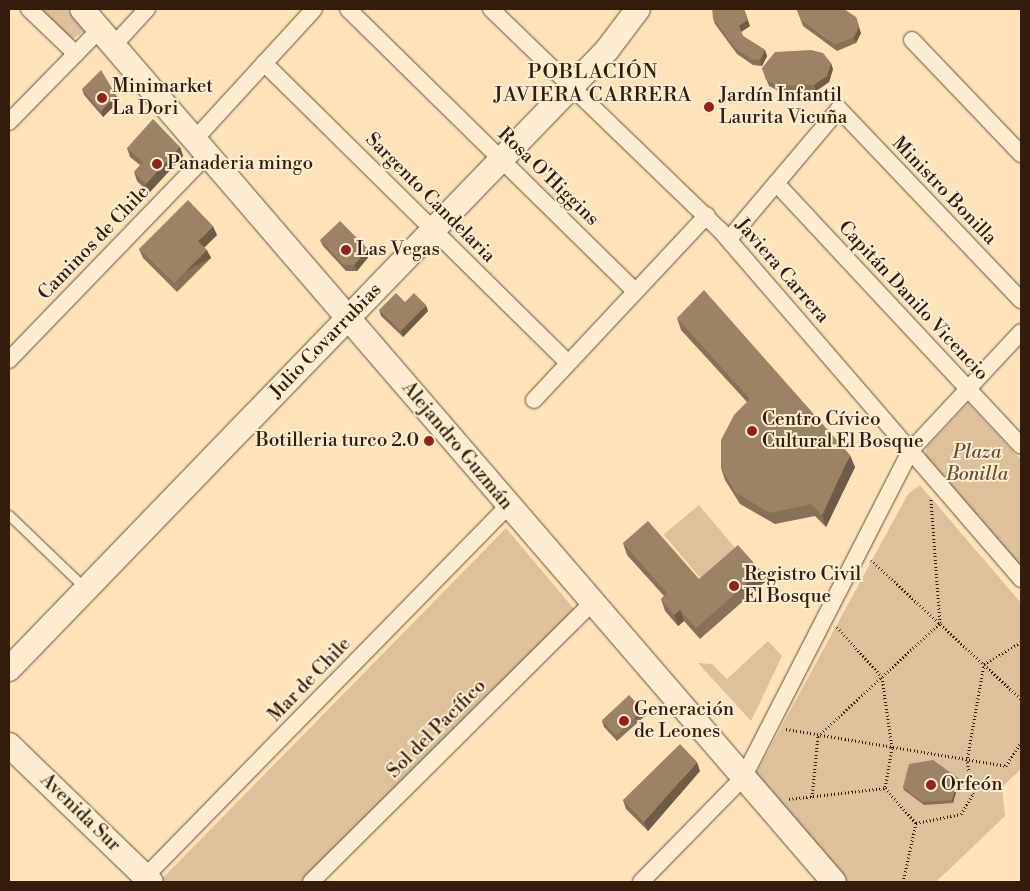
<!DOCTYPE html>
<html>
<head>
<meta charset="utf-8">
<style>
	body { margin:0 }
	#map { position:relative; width:1030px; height:891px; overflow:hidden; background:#fee3b8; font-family:"Libre Bodoni",serif }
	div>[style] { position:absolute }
	.green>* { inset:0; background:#dcc19b; transform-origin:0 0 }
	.path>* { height:3px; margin-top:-1.5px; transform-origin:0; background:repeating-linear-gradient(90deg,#341c0d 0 1px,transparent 0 3.5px) }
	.roads { filter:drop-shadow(0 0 1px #664e38) drop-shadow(0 0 1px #664e38) }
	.lane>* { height:9px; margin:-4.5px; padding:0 4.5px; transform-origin:4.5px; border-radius:4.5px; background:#feedd1 }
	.street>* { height:16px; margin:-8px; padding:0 8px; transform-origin:8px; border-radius:8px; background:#feedd1 }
	.secondary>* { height:24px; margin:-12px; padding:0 12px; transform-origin:12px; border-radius:12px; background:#feedd1 }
	.wall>* { inset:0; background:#877158 }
	.shaded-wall>* { inset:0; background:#6e5c47; transform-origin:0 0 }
	.building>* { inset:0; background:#9d8366; transform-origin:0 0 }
	.dots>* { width:14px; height:14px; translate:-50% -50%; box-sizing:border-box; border:2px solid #feedd1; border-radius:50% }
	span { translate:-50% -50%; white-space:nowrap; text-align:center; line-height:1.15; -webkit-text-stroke:4px #feedd1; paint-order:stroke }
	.poi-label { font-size:19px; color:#341c0d }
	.left { translate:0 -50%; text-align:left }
	.right { translate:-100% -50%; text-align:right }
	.street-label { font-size:19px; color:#341c0d }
	.park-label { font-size:19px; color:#664e38; font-style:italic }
	.neighbourhood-label { font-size:20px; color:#341c0d; letter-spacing:1px }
	.frame { position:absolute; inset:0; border:10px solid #341c0d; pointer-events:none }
</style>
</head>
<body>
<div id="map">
	<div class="green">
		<div style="clip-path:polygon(37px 9px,66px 9px,84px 31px,70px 41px)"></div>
		<div style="clip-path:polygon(968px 403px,1021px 460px,1021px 568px,925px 455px,927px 447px)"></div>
		<div style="clip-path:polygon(920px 485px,1021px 603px,1021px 769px,1002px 787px,1005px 816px,936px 882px,841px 882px,754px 777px,908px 494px)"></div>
		<div style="left:699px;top:505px;width:64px;height:46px;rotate:50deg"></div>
		<div style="clip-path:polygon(506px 528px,575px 610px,302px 882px,159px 882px)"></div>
		<div style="clip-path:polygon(768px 641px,782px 656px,751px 721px,698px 663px,712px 664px,727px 679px)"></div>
	</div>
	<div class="path">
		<div style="left:871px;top:560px;width:205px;rotate:42.8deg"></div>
		<div style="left:837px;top:627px;width:67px;rotate:48deg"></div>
		<div style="left:882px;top:677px;width:72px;rotate:82deg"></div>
		<div style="left:892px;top:748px;width:41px;rotate:99.9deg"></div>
		<div style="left:885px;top:788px;width:47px;rotate:48.5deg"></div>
		<div style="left:916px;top:823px;width:60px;rotate:102.4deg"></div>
		<div style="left:786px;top:729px;width:223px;rotate:9.5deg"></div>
		<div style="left:1006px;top:766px;width:28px;rotate:-58deg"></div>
		<div style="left:812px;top:797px;width:61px;rotate:-84.4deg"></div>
		<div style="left:818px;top:736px;width:166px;rotate:-42.8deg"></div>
		<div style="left:940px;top:623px;width:124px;rotate:-94.2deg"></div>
		<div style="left:789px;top:799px;width:97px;rotate:-6.5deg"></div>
		<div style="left:916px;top:823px;width:46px;rotate:-11.3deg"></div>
		<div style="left:961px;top:814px;width:23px;rotate:-59deg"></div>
		<div style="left:973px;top:794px;width:34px;rotate:-100deg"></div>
		<div style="left:967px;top:761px;width:98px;rotate:-80.1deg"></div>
		<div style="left:984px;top:664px;width:43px;rotate:-30.7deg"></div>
	</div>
	<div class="roads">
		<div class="lane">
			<div style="left:9px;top:515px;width:107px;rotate:43.9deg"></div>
		</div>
		<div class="street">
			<div style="left:29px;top:9px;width:65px;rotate:43.8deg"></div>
			<div style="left:348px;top:9px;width:402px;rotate:44.5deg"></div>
			<div style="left:491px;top:9px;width:318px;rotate:44deg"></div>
			<div style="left:720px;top:230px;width:461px;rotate:49.2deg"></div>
			<div style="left:912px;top:40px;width:158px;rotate:46.3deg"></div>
			<div style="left:114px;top:45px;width:49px;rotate:-47.5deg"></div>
			<div style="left:264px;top:63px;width:426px;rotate:44.6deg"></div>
			<div style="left:9px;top:122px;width:130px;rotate:-45.6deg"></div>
			<div style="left:195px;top:139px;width:176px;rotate:-47.5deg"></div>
			<div style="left:776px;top:183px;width:359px;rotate:47deg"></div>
			<div style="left:729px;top:239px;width:170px;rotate:-49.8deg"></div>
			<div style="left:839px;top:109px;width:264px;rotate:46.4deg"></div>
			<div style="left:9px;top:360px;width:286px;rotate:-46deg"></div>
			<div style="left:534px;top:400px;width:253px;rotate:-46.9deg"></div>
			<div style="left:140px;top:882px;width:526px;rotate:-45.62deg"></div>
			<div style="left:311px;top:882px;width:395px;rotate:-44.8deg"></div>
			<div style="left:641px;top:882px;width:146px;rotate:-45.6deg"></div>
			<div style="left:743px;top:778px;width:369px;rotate:-62.9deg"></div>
			<div style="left:911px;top:450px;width:161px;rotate:-47deg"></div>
		</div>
		<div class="secondary">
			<div style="left:82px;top:9px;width:1152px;rotate:49.26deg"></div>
			<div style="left:9px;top:669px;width:861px;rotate:-45.99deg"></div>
			<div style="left:607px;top:50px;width:51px;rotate:-52.9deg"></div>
			<div style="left:9px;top:745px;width:197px;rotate:44deg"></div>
		</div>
	</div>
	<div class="wall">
		<div style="clip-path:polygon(797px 10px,861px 33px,856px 43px,837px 51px,803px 26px)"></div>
		<div style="clip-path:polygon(713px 18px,750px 26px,741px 32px,743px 36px,765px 50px,767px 56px,762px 66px,753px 65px,737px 54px,715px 24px)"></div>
		<div style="clip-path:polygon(762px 68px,833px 69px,829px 82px,816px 91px,779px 91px,769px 86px)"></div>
		<div style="clip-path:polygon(82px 89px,119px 101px,103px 117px,84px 95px)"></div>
		<div style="clip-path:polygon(180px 147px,183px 156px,149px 193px,137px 181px,134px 172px,140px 165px,130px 157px,127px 148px)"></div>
		<div style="clip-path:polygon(217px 235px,204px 247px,211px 258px,177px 292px,143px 258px,139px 249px)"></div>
		<div style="clip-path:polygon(320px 240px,370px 255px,357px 271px,346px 271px,323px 246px)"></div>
		<div style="clip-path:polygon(405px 302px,428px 311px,403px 337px,381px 316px,379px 310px)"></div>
		<div style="clip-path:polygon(677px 318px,855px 467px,826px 527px,815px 516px,775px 524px,740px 504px,725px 480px,721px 468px,747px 402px,681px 330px)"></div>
		<div style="clip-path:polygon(623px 543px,699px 579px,761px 571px,765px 582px,700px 639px,684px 621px,678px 626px,665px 611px,661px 599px,664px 596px,627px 555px)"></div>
		<div style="clip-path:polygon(645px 716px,617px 741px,604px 727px,602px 721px)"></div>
		<div style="clip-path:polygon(700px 771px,648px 831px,626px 809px,623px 800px)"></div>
		<div style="clip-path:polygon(959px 781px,953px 803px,924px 805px,904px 790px,903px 787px)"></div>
	</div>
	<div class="shaded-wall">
		<div style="clip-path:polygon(744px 9px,750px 26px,741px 32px,739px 26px)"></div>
		<div style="clip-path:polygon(856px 17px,861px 33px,856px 43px,854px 37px)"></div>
		<div style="clip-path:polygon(765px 50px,767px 56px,762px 66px,760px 60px)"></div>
		<div style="clip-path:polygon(831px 63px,833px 69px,829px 82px,816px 91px,814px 85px)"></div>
		<div style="clip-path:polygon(116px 95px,119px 101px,103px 117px,101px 111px)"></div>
		<div style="clip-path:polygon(180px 147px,183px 156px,149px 193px,146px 184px)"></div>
		<div style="clip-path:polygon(213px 226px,217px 235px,202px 250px,198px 241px)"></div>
		<div style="clip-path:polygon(368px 249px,370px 255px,357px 271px,354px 265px)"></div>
		<div style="left:207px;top:250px;width:9px;height:47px;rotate:63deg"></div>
		<div style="clip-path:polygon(426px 305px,428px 311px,403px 337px,401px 331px)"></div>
		<div style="clip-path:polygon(850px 455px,855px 467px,826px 527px,822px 515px)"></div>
		<div style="left:761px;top:571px;width:12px;height:86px;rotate:70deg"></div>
		<div style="clip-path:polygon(680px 610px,684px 621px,678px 626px,674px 615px)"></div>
		<div style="left:643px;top:710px;width:6px;height:38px;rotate:72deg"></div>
		<div style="clip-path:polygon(697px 762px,700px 771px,648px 831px,644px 822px)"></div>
		<div style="clip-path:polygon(958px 778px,959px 781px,953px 803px,952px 800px)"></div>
	</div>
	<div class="building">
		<div style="clip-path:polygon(712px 9px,744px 9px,748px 20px,739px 26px,743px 36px,765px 50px,760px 60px,751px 59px,735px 48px,713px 18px)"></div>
		<div style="clip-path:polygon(797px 9px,844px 9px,856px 17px,859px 27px,854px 37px,835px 45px,801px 20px,797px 10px)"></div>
		<div style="clip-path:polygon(811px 50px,823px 53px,831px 63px,827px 76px,814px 85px,777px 85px,766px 80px,762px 68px,775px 52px)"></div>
		<div style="clip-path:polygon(101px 70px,116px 95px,101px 111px,82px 89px)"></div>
		<div style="clip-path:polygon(153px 119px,180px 147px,146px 184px,134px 172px,143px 162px,127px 148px)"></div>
		<div style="clip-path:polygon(188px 200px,213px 226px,198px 241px,207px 250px,174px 283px,139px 249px)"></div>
		<div style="clip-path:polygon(340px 221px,368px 249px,354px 265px,344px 265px,320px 240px)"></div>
		<div style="clip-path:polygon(704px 290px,850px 455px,822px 515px,811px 504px,770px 513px,736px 493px,721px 468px,721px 440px,734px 415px,750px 399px,677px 318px)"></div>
		<div style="clip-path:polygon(396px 293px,405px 302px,414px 293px,426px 305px,401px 331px,379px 310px)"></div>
		<div style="clip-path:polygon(648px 521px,699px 579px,738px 545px,761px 571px,696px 628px,680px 610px,674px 615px,661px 599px,667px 593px,623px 543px)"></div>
		<div style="left:629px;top:695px;width:21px;height:37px;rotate:47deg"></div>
		<div style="clip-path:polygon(680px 744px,697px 762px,644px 822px,623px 800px)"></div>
		<div style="clip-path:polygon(933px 760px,958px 778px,952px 800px,923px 802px,903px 787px,909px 764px)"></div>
	</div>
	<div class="dots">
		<div style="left:102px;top:98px;background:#8f2418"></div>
		<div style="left:709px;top:107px;background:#8f2418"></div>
		<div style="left:157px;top:164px;background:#8f2418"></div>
		<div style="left:346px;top:250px;background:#8f2418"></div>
		<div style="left:752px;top:431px;background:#8f2418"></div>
		<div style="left:429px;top:441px;background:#8f2418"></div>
		<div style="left:734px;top:586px;background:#8f2418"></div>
		<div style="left:624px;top:721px;background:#8f2418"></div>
		<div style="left:931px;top:785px;background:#8f2418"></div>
	</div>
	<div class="poi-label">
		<span class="left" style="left:112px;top:98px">Minimarket<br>La Dori</span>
		<span class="left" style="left:719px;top:107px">Jardín Infantil<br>Laurita Vicuña</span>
		<span class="left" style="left:167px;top:164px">Panaderia mingo</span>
		<span class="left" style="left:356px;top:250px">Las Vegas</span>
		<span class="left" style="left:762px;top:431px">Centro Cívico<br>Cultural El Bosque</span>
		<span class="right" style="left:419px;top:441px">Botilleria turco 2.0</span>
		<span class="left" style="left:744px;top:586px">Registro Civil<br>El Bosque</span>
		<span class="left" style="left:634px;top:721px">Generación<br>de Leones</span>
		<span class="left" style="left:941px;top:785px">Orfeón</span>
	</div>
	<div class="street-label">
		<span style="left:548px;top:177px;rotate:44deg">Rosa O'Higgins</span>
		<span style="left:944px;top:191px;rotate:46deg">Ministro Bonilla</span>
		<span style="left:430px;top:198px;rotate:45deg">Sargento Candelaria</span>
		<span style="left:94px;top:243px;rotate:-46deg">Caminos de Chile</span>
		<span style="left:782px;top:271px;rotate:49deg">Javiera Carrera</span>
		<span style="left:913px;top:301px;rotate:47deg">Capitán Danilo Vicencio</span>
		<span style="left:326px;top:341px;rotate:-46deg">Julio Covarrubias</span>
		<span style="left:457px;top:446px;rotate:50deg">Alejandro Guzmán</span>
		<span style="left:310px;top:680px;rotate:-46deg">Mar de Chile</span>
		<span style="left:437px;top:729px;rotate:-45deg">Sol del Pacífico</span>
		<span style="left:80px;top:813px;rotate:44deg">Avenida Sur</span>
	</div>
	<div class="park-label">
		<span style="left:977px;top:464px">Plaza<br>Bonilla</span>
	</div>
	<div class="neighbourhood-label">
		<span style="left:593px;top:84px">POBLACIÓN<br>JAVIERA CARRERA</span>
	</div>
	<div class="frame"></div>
</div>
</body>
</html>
